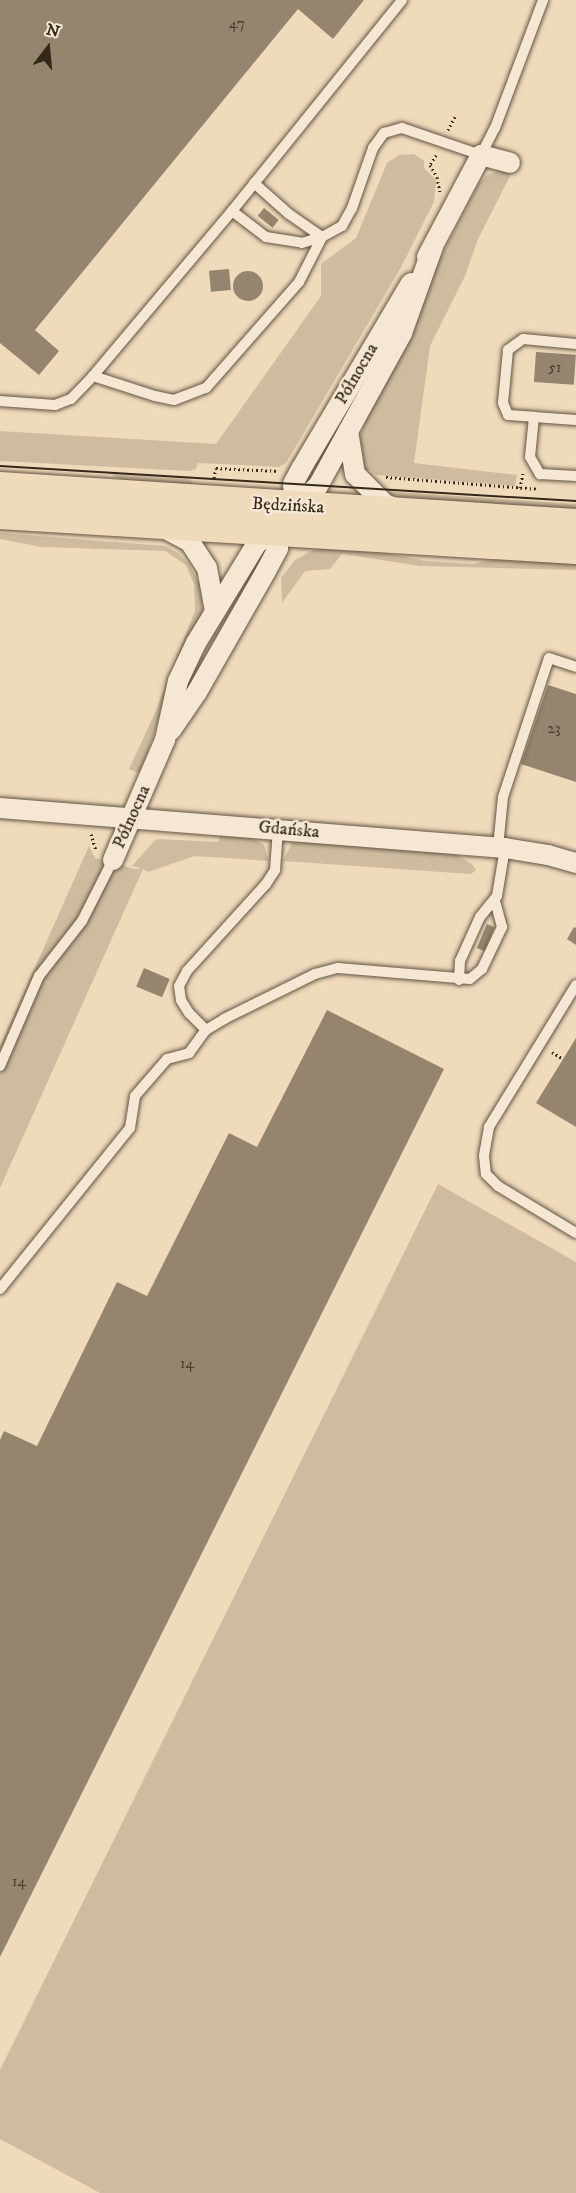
<!DOCTYPE html>
<html>
<head>
<meta charset="utf-8">
<style>
	body { margin:0 }
	#map { position:relative; width:576px; height:2193px; overflow:hidden; background:#efdabc; font-family:"IM FELL DW Pica",serif }
	div>[style] { position:absolute }
	.green>* { inset:0; background:#cfbca0 }
	.building>* { inset:0; background:#95856e; transform-origin:0 0 }
	.round { border-radius:50% }
	.path>* { height:3px; margin-top:-1.5px; transform-origin:0; background:repeating-linear-gradient(90deg,#342819 0 1.5px,transparent 0 4.5px) }
	.roads { filter:drop-shadow(0 0 2px #635442) drop-shadow(0 0 2px #635442) }
	.service>* { height:10px; margin:-5px; padding:0 5px; transform-origin:5px; border-radius:5px; background:#f5e7d3 }
	.minor>* { height:20px; margin:-10px; padding:0 10px; transform-origin:10px; border-radius:10px; background:#f5e7d3 }
	.primary>* { height:32px; margin:-16px; padding:0 16px; transform-origin:16px; border-radius:16px; background:#efdabc }
	.tram>* { height:1.5px; margin:-0.75px; padding:0 0.75px; transform-origin:0.75px; border-radius:0.75px; background:#342819 }
	span { translate:-50% -50%; white-space:nowrap; text-align:center; line-height:1.15; -webkit-text-stroke:5px #f5e7d3; paint-order:stroke }
	.number-label { font-size:15px; color:#4c3f2e }
	.number-label span { -webkit-text-stroke-width:0 }
	.street-label { font-size:18px; color:#342819 }
	.north { position:absolute; left:18px; top:18px; width:60px; height:60px; -webkit-text-stroke:4px #f5e7d3; paint-order:stroke; rotate:16deg; font-size:16px; font-weight:700; line-height:24px; text-align:center; color:#342819 }
	.north::after { content:''; display:block; margin:auto; width:21px; height:27px; background:#342819; clip-path:polygon(50% 0,100% 100%,50% 72%,0 100%) }
</style>
</head>
<body>
<div id="map">
	<div class="green">
		<div style="clip-path:polygon(414px 154px,424px 161px,424px 168px,436px 180px,434px 202px,400px 269px,286px 463px,279px 467px,198px 463px,196px 469px,189px 471px,0 461px,0 431px,216px 444px,321px 296px,321px 264px,356px 238px,387px 163px,399px 155px)"></div>
		<div style="clip-path:polygon(499px 171px,512px 172px,478px 239px,465px 276px,430px 346px,414px 463px,517px 475px,515px 486px,376px 475px,371px 470px,363px 471px,359px 440px,367px 416px,411px 328px,439px 261px,479px 183px,487px 175px)"></div>
		<div style="clip-path:polygon(109px 473px,189px 479px,194px 483px,193px 487px,152px 486px,117px 478px)"></div>
		<div style="clip-path:polygon(381px 491px,576px 504px,576px 514px,400px 499px,389px 497px)"></div>
		<div style="clip-path:polygon(0 533px,165px 546px,178px 553px,190px 565px,198px 582px,202px 581px,202px 618px,166px 698px,140px 774px,129px 769px,154px 715px,195px 611px,194px 584px,186px 565px,165px 551px,41px 547px,0 539px)"></div>
		<div style="clip-path:polygon(332px 548px,362px 549px,427px 561px,473px 564px,498px 559px,576px 560px,576px 570px,420px 566px,342px 554px,330px 569px,305px 571px,282px 603px,281px 578px,295px 560px,313px 550px)"></div>
		<div style="clip-path:polygon(220px 835px,253px 838px,264px 845px,269px 861px,195px 856px,148px 872px,143px 869px,0 1188px,0 1046px,89px 846px,95px 858px,135px 869px,141px 868px,132px 866px,156px 839px,219px 842px)"></div>
		<div style="clip-path:polygon(303px 840px,453px 853px,472px 864px,476px 870px,471px 874px,283px 861px,292px 843px)"></div>
		<div style="clip-path:polygon(438px 1184px,576px 1262px,576px 2193px,100px 2193px,0 2139px,0 2070px)"></div>
	</div>
	<div class="building">
		<div style="clip-path:polygon(0 0,364px 0,333px 39px,298px 9px,35px 330px,59px 351px,39px 375px,0 343px)"></div>
		<div style="left:264px;top:208px;width:19px;height:10px;rotate:39deg"></div>
		<div style="left:229px;top:269px;width:21px;height:20px;rotate:85deg"></div>
		<div class="round" style="left:233px;top:271px;width:30px;height:30px"></div>
		<div style="left:536px;top:352px;width:40px;height:30px;rotate:4deg"></div>
		<div style="clip-path:polygon(548px 685px,576px 694px,576px 782px,521px 764px)"></div>
		<div style="left:487px;top:924px;width:8px;height:26px;rotate:23deg"></div>
		<div style="clip-path:polygon(574px 927px,576px 928px,576px 945px,567px 939px)"></div>
		<div style="left:144px;top:968px;width:28px;height:20px;rotate:23deg"></div>
		<div style="clip-path:polygon(327px 1010px,444px 1069px,0 1957px,0 1440px,4px 1431px,37px 1446px,117px 1282px,147px 1296px,229px 1133px,257px 1147px)"></div>
		<div style="clip-path:polygon(576px 1038px,576px 1127px,536px 1103px)"></div>
	</div>
	<div class="path">
		<div style="left:448px;top:130px;width:15px;rotate:-62deg"></div>
		<div style="left:436px;top:155px;width:12px;rotate:121deg"></div>
		<div style="left:430px;top:165px;width:14px;rotate:60deg"></div>
		<div style="left:437px;top:177px;width:15px;rotate:79deg"></div>
		<div style="left:386px;top:477px;width:151px;rotate:4.5deg"></div>
		<div style="left:214px;top:478px;width:10px;rotate:-79deg"></div>
		<div style="left:216px;top:468px;width:63px;rotate:2.7deg"></div>
		<div style="left:520px;top:488px;width:16px;rotate:-79deg"></div>
		<div style="left:91px;top:834px;width:17px;rotate:73deg"></div>
		<div style="left:552px;top:1052px;width:13px;rotate:32deg"></div>
	</div>
	<div class="roads">
		<div class="service">
			<div style="left:254px;top:183px;width:47px;rotate:41.5deg"></div>
			<div style="left:289px;top:214px;width:40px;rotate:34.9deg"></div>
			<div style="left:232px;top:211px;width:43px;rotate:37.4deg"></div>
			<div style="left:266px;top:237px;width:36px;rotate:9deg"></div>
			<div style="left:302px;top:243px;width:21px;rotate:-17deg"></div>
			<div style="left:322px;top:237px;width:23px;rotate:-29deg"></div>
			<div style="left:342px;top:226px;width:21px;rotate:-61deg"></div>
			<div style="left:352px;top:208px;width:64px;rotate:-70.7deg"></div>
			<div style="left:373px;top:148px;width:19px;rotate:-54deg"></div>
			<div style="left:384px;top:133px;width:19px;rotate:-16deg"></div>
			<div style="left:402px;top:128px;width:83px;rotate:18.9deg"></div>
			<div style="left:481px;top:155px;width:30px;rotate:-63deg"></div>
			<div style="left:495px;top:128px;width:137px;rotate:-69.4deg"></div>
			<div style="left:576px;top:344px;width:53px;rotate:-174.6deg"></div>
			<div style="left:523px;top:339px;width:19px;rotate:144deg"></div>
			<div style="left:508px;top:350px;width:53px;rotate:95.4deg"></div>
			<div style="left:503px;top:403px;width:13px;rotate:67deg"></div>
			<div style="left:508px;top:415px;width:26px;rotate:4deg"></div>
			<div style="left:534px;top:417px;width:40px;rotate:95.7deg"></div>
			<div style="left:530px;top:457px;width:20px;rotate:60deg"></div>
			<div style="left:540px;top:474px;width:36px;rotate:3deg"></div>
			<div style="left:93px;top:376px;width:216px;rotate:-49.9deg"></div>
			<div style="left:232px;top:211px;width:271px;rotate:-51.1deg"></div>
			<div style="left:0;top:401px;width:55px;rotate:4.2deg"></div>
			<div style="left:55px;top:405px;width:17px;rotate:-21deg"></div>
			<div style="left:71px;top:399px;width:32px;rotate:-46deg"></div>
			<div style="left:93px;top:376px;width:65px;rotate:17.9deg"></div>
			<div style="left:155px;top:396px;width:19px;rotate:12deg"></div>
			<div style="left:174px;top:400px;width:34px;rotate:-21deg"></div>
			<div style="left:206px;top:388px;width:141px;rotate:-48.7deg"></div>
			<div style="left:299px;top:282px;width:51px;rotate:-62.9deg"></div>
			<div style="left:534px;top:417px;width:42px;rotate:4.1deg"></div>
			<div style="left:498px;top:847px;width:50px;rotate:-84.3deg"></div>
			<div style="left:503px;top:797px;width:146px;rotate:-71.7deg"></div>
			<div style="left:549px;top:658px;width:28px;rotate:18deg"></div>
			<div style="left:459px;top:980px;width:19px;rotate:-87deg"></div>
			<div style="left:460px;top:961px;width:48px;rotate:-65.6deg"></div>
			<div style="left:480px;top:917px;width:27px;rotate:-51deg"></div>
			<div style="left:497px;top:896px;width:49px;rotate:-80.5deg"></div>
			<div style="left:576px;top:985px;width:167px;rotate:121.5deg"></div>
			<div style="left:489px;top:1127px;width:29px;rotate:100deg"></div>
			<div style="left:484px;top:1156px;width:18px;rotate:84deg"></div>
			<div style="left:486px;top:1174px;width:17px;rotate:45deg"></div>
			<div style="left:498px;top:1186px;width:91px;rotate:31.1deg"></div>
			<div style="left:206px;top:1030px;width:24px;rotate:-135deg"></div>
			<div style="left:189px;top:1013px;width:15px;rotate:-122deg"></div>
			<div style="left:181px;top:1000px;width:14px;rotate:-98deg"></div>
			<div style="left:179px;top:986px;width:17px;rotate:-62deg"></div>
			<div style="left:187px;top:971px;width:118px;rotate:-47.8deg"></div>
			<div style="left:266px;top:884px;width:17px;rotate:-57deg"></div>
			<div style="left:275px;top:870px;width:41px;rotate:-85.8deg"></div>
			<div style="left:0;top:1066px;width:98px;rotate:-66.6deg"></div>
			<div style="left:39px;top:976px;width:70px;rotate:-52deg"></div>
			<div style="left:82px;top:921px;width:68px;rotate:-63.1deg"></div>
			<div style="left:0;top:1289px;width:207px;rotate:-51.1deg"></div>
			<div style="left:130px;top:1128px;width:32px;rotate:-81deg"></div>
			<div style="left:135px;top:1096px;width:49px;rotate:-49.1deg"></div>
			<div style="left:167px;top:1059px;width:23px;rotate:-15deg"></div>
			<div style="left:189px;top:1053px;width:29px;rotate:-54deg"></div>
			<div style="left:206px;top:1030px;width:21px;rotate:-31deg"></div>
			<div style="left:224px;top:1019px;width:102px;rotate:-26.3deg"></div>
			<div style="left:315px;top:974px;width:24px;rotate:-15deg"></div>
			<div style="left:338px;top:968px;width:132px;rotate:4.8deg"></div>
			<div style="left:470px;top:979px;width:16px;rotate:-40deg"></div>
			<div style="left:482px;top:969px;width:47px;rotate:-64.5deg"></div>
			<div style="left:502px;top:927px;width:27px;rotate:-105deg"></div>
		</div>
		<div class="minor">
			<div style="left:427px;top:257px;width:115px;rotate:-62.1deg"></div>
			<div style="left:481px;top:155px;width:30px;rotate:15deg"></div>
			<div style="left:348px;top:431px;width:44px;rotate:80.8deg"></div>
			<div style="left:355px;top:474px;width:42px;rotate:45deg"></div>
			<div style="left:385px;top:504px;width:16px;rotate:22deg"></div>
			<div style="left:295px;top:506px;width:22px;rotate:-95deg"></div>
			<div style="left:293px;top:484px;width:17px;rotate:-62deg"></div>
			<div style="left:301px;top:469px;width:216px;rotate:-59.4deg"></div>
			<div style="left:162px;top:527px;width:32px;rotate:28deg"></div>
			<div style="left:190px;top:542px;width:31px;rotate:57deg"></div>
			<div style="left:207px;top:568px;width:44px;rotate:79.5deg"></div>
			<div style="left:171px;top:730px;width:46px;rotate:-55.6deg"></div>
			<div style="left:197px;top:692px;width:139px;rotate:-60.3deg"></div>
			<div style="left:266px;top:571px;width:26px;rotate:-62deg"></div>
			<div style="left:278px;top:548px;width:17px;rotate:-97deg"></div>
			<div style="left:0;top:808px;width:507px;rotate:4.53deg"></div>
			<div style="left:505px;top:848px;width:44px;rotate:9.2deg"></div>
			<div style="left:548px;top:855px;width:29px;rotate:16deg"></div>
			<div style="left:113px;top:860px;width:131px;rotate:-66.6deg"></div>
			<div style="left:165px;top:740px;width:60px;rotate:-77.6deg"></div>
			<div style="left:178px;top:681px;width:42px;rotate:-64.7deg"></div>
			<div style="left:196px;top:643px;width:117px;rotate:-58.6deg"></div>
			<div style="left:257px;top:543px;width:22px;rotate:-32deg"></div>
			<div style="left:276px;top:531px;width:31px;rotate:-53deg"></div>
			<div style="left:295px;top:506px;width:30px;rotate:-41deg"></div>
			<div style="left:318px;top:486px;width:175px;rotate:-61.2deg"></div>
			<div style="left:402px;top:333px;width:91px;rotate:-70.2deg"></div>
		</div>
		<div class="primary">
			<div style="left:0;top:488px;width:577px;rotate:3.68deg"></div>
			<div style="left:0;top:513px;width:577px;rotate:3.48deg"></div>
		</div>
	</div>
	<div class="tram">
		<div style="left:0;top:466px;width:577px;rotate:3.48deg"></div>
	</div>
	<div class="number-label">
		<span style="left:237px;top:24px">47</span>
		<span style="left:555px;top:368px">51</span>
		<span style="left:554px;top:729px">23</span>
		<span style="left:187px;top:1364px">14</span>
		<span style="left:19px;top:1882px">14</span>
	</div>
	<div class="street-label">
		<span style="left:357px;top:374px;rotate:-60deg">Północna</span>
		<span style="left:288px;top:506px;rotate:3deg">Będzińska</span>
		<span style="left:132px;top:817px;rotate:-66deg">Północna</span>
		<span style="left:289px;top:830px;rotate:5deg">Gdańska</span>
	</div>
	<div class="north">N</div>
</div>
</body>
</html>
